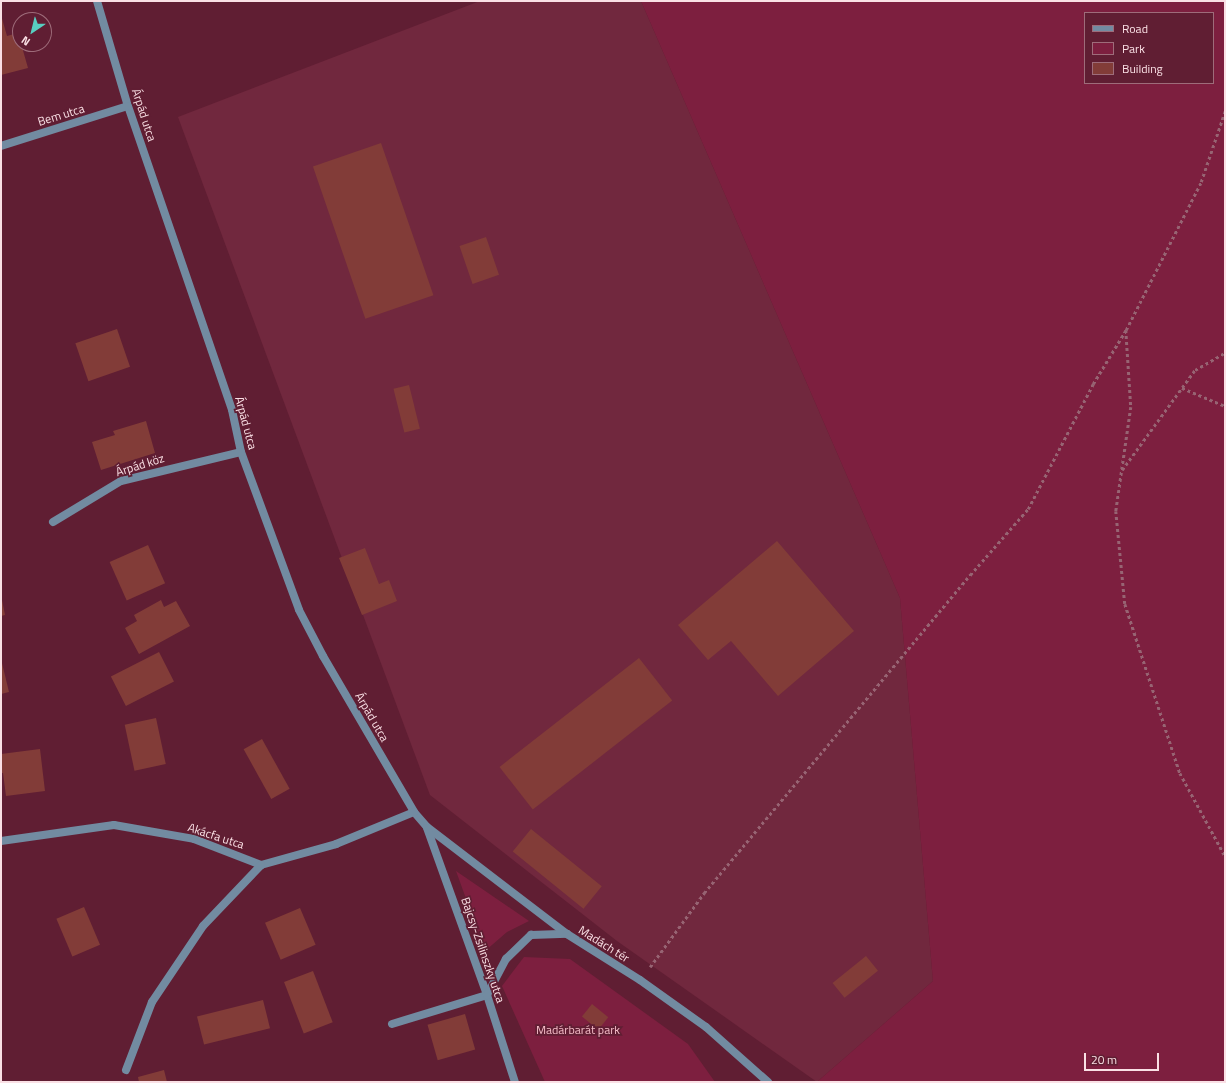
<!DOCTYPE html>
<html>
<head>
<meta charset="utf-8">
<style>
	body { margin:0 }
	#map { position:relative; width:1226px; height:1083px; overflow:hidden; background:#601e33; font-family:"Titillium Web",sans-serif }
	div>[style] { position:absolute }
	.built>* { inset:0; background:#71283e }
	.green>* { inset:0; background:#7d1f3f }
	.building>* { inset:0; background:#823c38; transform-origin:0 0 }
	.path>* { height:2.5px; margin-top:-1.25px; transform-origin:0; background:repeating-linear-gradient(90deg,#976473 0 3px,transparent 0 6px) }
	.minor>* { height:8px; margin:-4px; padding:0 4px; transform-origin:4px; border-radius:4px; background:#728ba1 }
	span { translate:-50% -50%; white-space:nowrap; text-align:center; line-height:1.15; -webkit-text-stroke:3.5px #601e33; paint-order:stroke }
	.street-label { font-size:12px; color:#fae0e5 }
	.park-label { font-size:12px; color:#f6bdc9 }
	.frame { position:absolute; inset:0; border:2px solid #fae0e5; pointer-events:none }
	.legend { position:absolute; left:1084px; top:12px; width:130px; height:72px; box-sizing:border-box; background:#601e33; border:1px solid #9e6c7a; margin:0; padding:5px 7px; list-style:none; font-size:12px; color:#fae0e5 }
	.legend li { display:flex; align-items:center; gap:8px; height:20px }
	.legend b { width:20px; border:1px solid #9e6c7a }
	.north { position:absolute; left:12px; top:12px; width:40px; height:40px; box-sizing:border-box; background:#601e33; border:1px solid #9e6c7a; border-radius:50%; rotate:215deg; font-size:11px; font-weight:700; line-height:16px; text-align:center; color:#fae0e5 }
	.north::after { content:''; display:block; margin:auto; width:14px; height:18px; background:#58cec0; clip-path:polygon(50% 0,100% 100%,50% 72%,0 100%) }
	.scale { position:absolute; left:1084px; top:1053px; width:75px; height:18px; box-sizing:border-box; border:2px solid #fae0e5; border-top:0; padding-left:5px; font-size:12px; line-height:14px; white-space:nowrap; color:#fae0e5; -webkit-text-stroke:3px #601e33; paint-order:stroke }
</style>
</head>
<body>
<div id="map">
	<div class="built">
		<div style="clip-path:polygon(480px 1px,641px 1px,900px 598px,933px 981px,817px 1082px,617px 941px,430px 795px,178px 117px)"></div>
	</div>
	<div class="green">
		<div style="clip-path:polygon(evenodd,641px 1px,1225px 1px,1225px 1082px,817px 1082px,933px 981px,900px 598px,641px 1px,1085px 13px,1213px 13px,1213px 83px,1085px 83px,1085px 13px)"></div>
		<div style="clip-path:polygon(456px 871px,529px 921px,507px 932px,485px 951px)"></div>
		<div style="clip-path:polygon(524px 957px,570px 959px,688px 1044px,715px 1082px,545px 1082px,502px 986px)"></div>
	</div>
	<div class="building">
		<div style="clip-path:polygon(1px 15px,7px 36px,18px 33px,28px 68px,1px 75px)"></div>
		<div style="left:381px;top:143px;width:161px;height:72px;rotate:71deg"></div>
		<div style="left:486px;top:237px;width:40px;height:28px;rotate:71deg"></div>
		<div style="left:117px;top:329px;width:40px;height:44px;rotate:71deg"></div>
		<div style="left:409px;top:385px;width:45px;height:16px;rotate:76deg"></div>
		<div style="clip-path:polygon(146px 421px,155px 453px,101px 470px,92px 442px,115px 435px,113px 431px)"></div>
		<div style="clip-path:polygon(777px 541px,854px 631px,778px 696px,731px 641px,708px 660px,678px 625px)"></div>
		<div style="left:148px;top:545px;width:42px;height:42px;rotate:66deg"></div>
		<div style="clip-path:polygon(365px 548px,379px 584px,389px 580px,397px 601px,362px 615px,339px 558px)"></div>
		<div style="clip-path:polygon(1px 595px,5px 615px,1px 616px)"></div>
		<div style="clip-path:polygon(161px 600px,164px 607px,176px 601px,190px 626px,139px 654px,125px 628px,137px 621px,134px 615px)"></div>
		<div style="left:159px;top:652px;width:33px;height:54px;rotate:63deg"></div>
		<div style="left:639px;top:658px;width:54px;height:177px;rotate:52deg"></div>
		<div style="clip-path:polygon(1px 659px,9px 692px,1px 694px)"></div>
		<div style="left:156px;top:718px;width:47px;height:32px;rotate:78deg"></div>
		<div style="left:262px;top:739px;width:57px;height:21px;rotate:61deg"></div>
		<div style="clip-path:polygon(40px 749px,45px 791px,6px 796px,3px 773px,1px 773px,1px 754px)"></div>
		<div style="left:531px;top:829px;width:91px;height:29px;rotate:39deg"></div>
		<div style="left:84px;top:907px;width:41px;height:30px;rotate:67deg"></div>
		<div style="left:300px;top:908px;width:40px;height:38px;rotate:67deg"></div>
		<div style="left:866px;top:956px;width:19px;height:43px;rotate:51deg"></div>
		<div style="left:313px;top:971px;width:55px;height:31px;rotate:69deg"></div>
		<div style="left:263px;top:1000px;width:29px;height:68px;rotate:76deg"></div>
		<div style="left:592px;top:1004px;width:21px;height:16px;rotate:39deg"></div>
		<div style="left:465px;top:1014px;width:37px;height:39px;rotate:74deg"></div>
		<div style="clip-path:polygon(164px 1070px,167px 1082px,139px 1082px,138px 1077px)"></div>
	</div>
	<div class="path">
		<div style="left:1126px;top:330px;width:77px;rotate:86.3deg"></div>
		<div style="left:1131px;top:407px;width:105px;rotate:98.2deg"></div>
		<div style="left:1116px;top:511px;width:93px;rotate:84.5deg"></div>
		<div style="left:1125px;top:604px;width:178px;rotate:72deg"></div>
		<div style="left:1180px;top:773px;width:94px;rotate:61.5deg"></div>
		<div style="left:1182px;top:388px;width:47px;rotate:22.7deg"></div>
		<div style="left:1122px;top:470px;width:124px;rotate:-53.9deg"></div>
		<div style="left:1195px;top:370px;width:34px;rotate:-30deg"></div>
		<div style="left:650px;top:967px;width:92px;rotate:-53.9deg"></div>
		<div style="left:704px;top:893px;width:415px;rotate:-50.1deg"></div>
		<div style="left:970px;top:575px;width:88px;rotate:-48.7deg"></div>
		<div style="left:1028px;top:509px;width:141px;rotate:-62.5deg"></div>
		<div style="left:1093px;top:384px;width:63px;rotate:-58.6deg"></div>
		<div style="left:1126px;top:330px;width:166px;rotate:-63.1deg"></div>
		<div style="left:1201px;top:182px;width:75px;rotate:-71.3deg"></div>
	</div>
	<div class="minor">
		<div style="left:97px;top:1px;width:109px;rotate:73.6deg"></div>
		<div style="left:128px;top:106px;width:321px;rotate:71.1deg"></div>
		<div style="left:232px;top:410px;width:43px;rotate:77.9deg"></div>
		<div style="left:241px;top:452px;width:168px;rotate:69.8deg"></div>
		<div style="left:299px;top:610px;width:52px;rotate:62.4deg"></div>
		<div style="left:323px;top:656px;width:181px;rotate:59.7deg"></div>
		<div style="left:414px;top:812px;width:20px;rotate:49deg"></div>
		<div style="left:427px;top:827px;width:176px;rotate:37.4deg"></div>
		<div style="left:567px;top:934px;width:86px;rotate:32.2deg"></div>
		<div style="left:640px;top:980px;width:81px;rotate:35.5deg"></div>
		<div style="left:706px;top:1027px;width:83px;rotate:41.6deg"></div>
		<div style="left:1px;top:146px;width:133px;rotate:-17.5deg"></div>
		<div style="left:53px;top:522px;width:79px;rotate:-31.1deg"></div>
		<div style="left:121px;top:481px;width:123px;rotate:-13.6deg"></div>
		<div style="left:427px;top:828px;width:177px;rotate:70.2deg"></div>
		<div style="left:487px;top:995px;width:91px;rotate:72.2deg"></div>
		<div style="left:1px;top:841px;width:114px;rotate:-8.1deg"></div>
		<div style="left:114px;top:825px;width:81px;rotate:9.9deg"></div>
		<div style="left:194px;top:839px;width:72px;rotate:21.2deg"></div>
		<div style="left:261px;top:865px;width:78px;rotate:-15.6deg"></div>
		<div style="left:336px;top:844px;width:84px;rotate:-22.3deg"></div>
		<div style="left:392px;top:1024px;width:99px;rotate:-17deg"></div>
		<div style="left:487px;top:995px;width:41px;rotate:-62.2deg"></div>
		<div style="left:506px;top:959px;width:35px;rotate:-44deg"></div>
		<div style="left:531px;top:935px;width:36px;rotate:-2deg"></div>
		<div style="left:126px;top:1070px;width:73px;rotate:-69.1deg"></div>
		<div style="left:152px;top:1002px;width:92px;rotate:-56.1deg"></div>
		<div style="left:203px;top:926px;width:84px;rotate:-46.4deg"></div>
	</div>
	<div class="street-label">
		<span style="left:61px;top:115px;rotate:-17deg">Bem utca</span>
		<span style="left:144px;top:115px;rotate:72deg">Árpád utca</span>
		<span style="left:246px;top:423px;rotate:75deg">Árpád utca</span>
		<span style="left:140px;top:465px;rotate:-17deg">Árpád köz</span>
		<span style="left:372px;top:717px;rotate:60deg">Árpád utca</span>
		<span style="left:216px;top:836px;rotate:18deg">Akácfa utca</span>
		<span style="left:604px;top:944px;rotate:32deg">Madách tér</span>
		<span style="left:483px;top:950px;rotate:71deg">Bajcsy-Zsilinszky utca</span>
	</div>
	<div class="park-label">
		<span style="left:578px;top:1030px">Madárbarát park</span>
	</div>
	<div class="frame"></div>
	<ul class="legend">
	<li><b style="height:5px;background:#728ba1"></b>Road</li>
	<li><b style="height:11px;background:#7d1f3f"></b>Park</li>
	<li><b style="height:11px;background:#823c38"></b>Building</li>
	</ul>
	<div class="north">N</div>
	<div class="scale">20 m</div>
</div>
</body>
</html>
